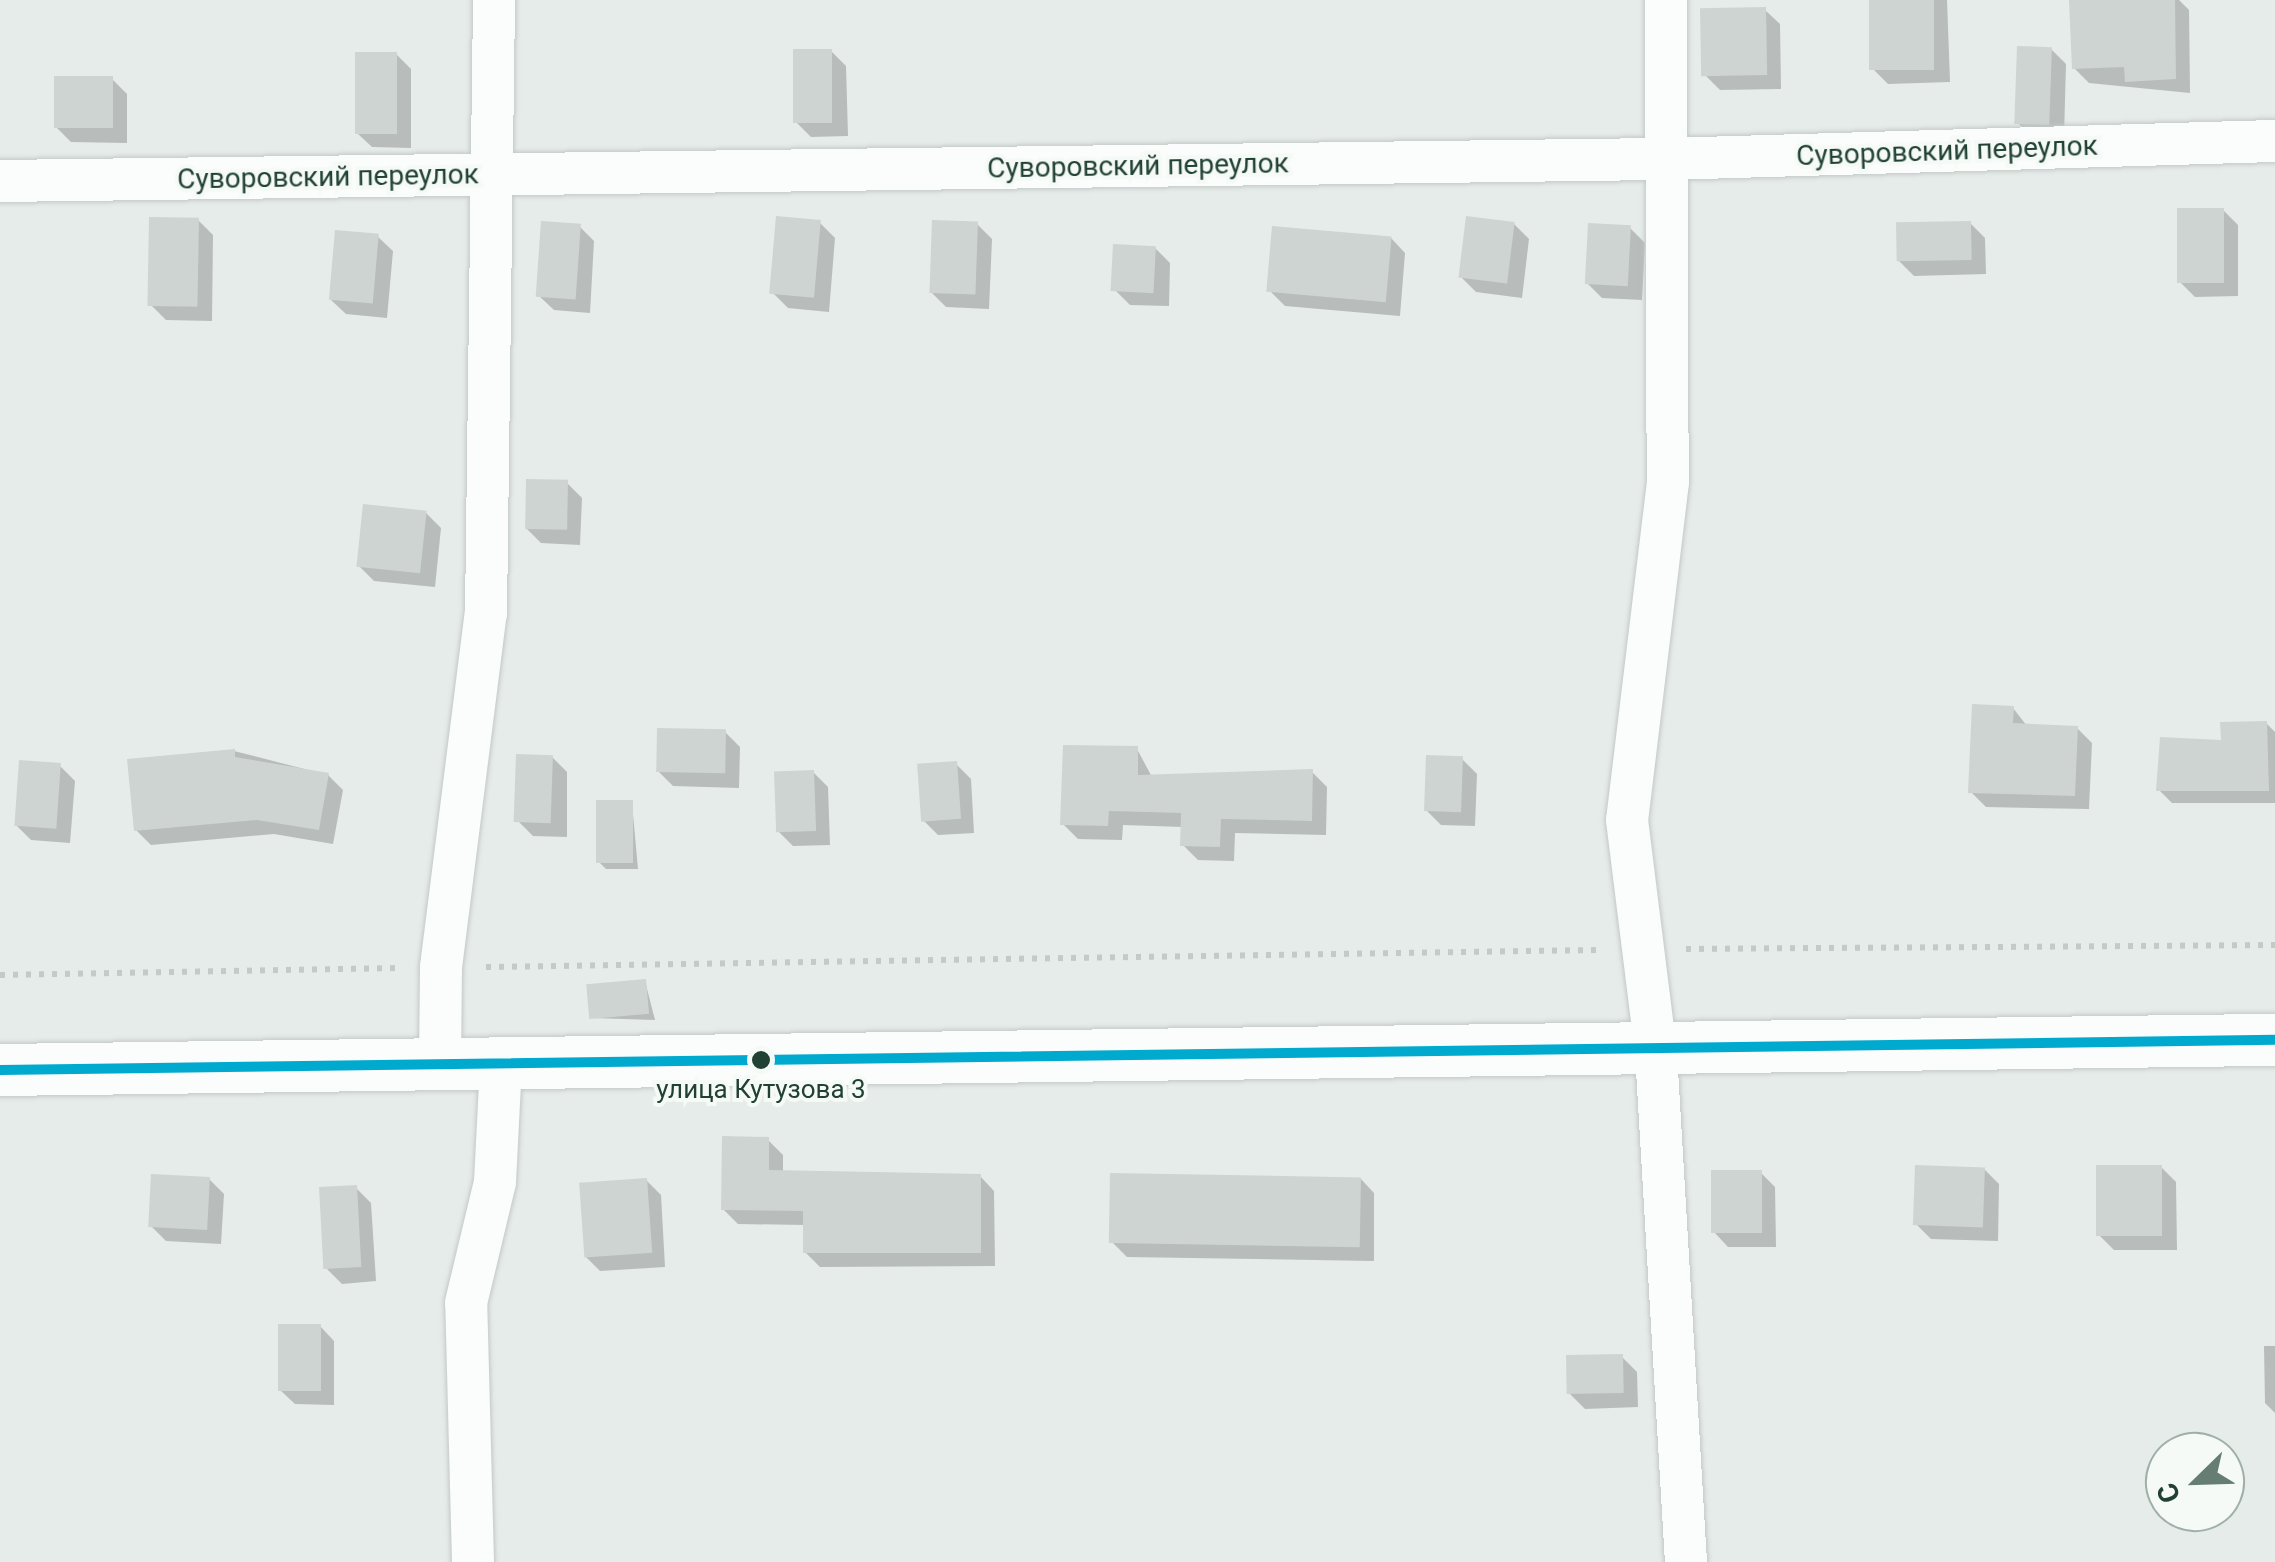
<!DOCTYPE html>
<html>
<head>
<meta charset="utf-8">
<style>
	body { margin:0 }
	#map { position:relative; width:2275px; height:1562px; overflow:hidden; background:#e6ece9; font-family:Roboto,sans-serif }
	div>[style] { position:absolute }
	.shadow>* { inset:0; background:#0003 }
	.building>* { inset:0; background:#ced4d1; transform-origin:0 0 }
	.path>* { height:6px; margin-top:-3px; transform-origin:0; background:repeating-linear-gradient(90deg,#c2cbc6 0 5px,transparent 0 13px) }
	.roads { filter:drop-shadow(0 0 2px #c3c9c6) drop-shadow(0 0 2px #c3c9c6) }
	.minor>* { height:42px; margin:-21px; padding:0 21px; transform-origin:21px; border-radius:21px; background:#fbfcfc }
	.tertiary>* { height:52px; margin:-26px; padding:0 26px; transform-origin:26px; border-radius:26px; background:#fbfcfc }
	.bus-1>* { height:10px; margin:-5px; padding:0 5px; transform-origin:5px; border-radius:5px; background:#00a9ce }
	.dots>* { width:28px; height:28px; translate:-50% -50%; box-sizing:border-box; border:5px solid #f5faf7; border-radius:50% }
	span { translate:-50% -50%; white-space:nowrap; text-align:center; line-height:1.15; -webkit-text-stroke:8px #f5faf7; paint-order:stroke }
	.bus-label { font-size:26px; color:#214134 }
	.street-label { font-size:28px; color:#214134 }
	.north { position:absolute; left:2145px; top:1432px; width:100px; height:100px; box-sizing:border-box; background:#f5faf7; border:2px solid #a0b0a9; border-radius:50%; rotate:247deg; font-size:28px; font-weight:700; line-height:40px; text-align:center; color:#214134 }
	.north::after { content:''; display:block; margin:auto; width:35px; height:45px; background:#667d73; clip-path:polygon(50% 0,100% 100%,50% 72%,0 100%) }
</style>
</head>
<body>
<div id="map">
	<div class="shadow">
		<div style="clip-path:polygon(1872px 0,1947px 0,1950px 82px,1888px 84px,1873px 69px)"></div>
		<div style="clip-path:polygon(2071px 0,2179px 0,2189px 10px,2190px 93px,2089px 83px,2074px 68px)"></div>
		<div style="clip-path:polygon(1765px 10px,1780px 24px,1781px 89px,1720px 90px,1705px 75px)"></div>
		<div style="clip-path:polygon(2051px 49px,2066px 64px,2064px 137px,2033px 138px,2018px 123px)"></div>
		<div style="clip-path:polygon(831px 51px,846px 66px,848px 136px,811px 137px,796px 122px)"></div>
		<div style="clip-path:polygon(396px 54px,411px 69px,411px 148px,372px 147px,357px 133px)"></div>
		<div style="clip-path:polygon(112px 79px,127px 94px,127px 143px,71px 142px,56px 127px)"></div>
		<div style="clip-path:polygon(2223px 210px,2238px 225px,2238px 296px,2195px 297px,2180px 282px)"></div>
		<div style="clip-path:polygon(198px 220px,213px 235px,212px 321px,166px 320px,151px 305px)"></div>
		<div style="clip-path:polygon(820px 223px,835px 238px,829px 312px,788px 308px,773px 293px)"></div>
		<div style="clip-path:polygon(1970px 223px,1985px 238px,1986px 274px,1914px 276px,1899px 261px)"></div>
		<div style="clip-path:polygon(977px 224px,992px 239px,989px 309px,946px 307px,931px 292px)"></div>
		<div style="clip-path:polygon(1514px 224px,1529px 239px,1522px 298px,1476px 292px,1461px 277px)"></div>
		<div style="clip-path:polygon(579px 226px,594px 241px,590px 313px,554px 310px,539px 296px)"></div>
		<div style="clip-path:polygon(1630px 228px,1645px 243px,1642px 300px,1602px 298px,1587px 283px)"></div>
		<div style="clip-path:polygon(378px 237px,393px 251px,387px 318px,346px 314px,331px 300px)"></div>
		<div style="clip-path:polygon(1391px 238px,1405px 253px,1400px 316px,1285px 306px,1270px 291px)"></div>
		<div style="clip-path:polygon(1155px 248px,1170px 263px,1169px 306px,1130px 305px,1115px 290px)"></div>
		<div style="clip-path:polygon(567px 483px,582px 498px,580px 545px,541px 543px,526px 528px)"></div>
		<div style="clip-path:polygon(426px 513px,441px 528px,435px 587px,374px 581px,359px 566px)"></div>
		<div style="clip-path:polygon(2013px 708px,2027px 726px,2077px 728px,2092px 743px,2089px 809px,1986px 807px,1971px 792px)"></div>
		<div style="clip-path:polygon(2266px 723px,2275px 732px,2275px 803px,2172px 803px,2159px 790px)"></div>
		<div style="clip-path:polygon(725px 732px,740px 747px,739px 788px,673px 786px,658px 771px)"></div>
		<div style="clip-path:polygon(1137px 749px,1152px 777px,1312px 772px,1327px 787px,1326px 835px,1235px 833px,1234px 861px,1198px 860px,1183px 845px,1183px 827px,1123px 825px,1122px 840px,1078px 839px,1063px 824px)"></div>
		<div style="clip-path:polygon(234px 751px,328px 775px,343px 790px,333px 844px,274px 834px,151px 845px,136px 830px)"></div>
		<div style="clip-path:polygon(552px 757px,567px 772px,567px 837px,533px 836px,518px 821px)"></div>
		<div style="clip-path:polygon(1462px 759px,1477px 774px,1475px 826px,1441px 825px,1426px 810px)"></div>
		<div style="clip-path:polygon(956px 764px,971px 779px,974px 833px,938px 835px,923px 820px)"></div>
		<div style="clip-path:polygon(60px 766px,75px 781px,70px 843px,31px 840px,16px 825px)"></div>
		<div style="clip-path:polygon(813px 772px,828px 787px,830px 845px,793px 846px,778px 831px)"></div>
		<div style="clip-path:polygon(632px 803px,638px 869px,606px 869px,599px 862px)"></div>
		<div style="clip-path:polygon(645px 981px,655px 1020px,592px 1018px)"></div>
		<div style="clip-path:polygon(768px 1140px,783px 1155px,783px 1173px,980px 1176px,994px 1191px,995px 1266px,820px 1267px,805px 1252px,806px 1225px,738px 1224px,723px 1209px)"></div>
		<div style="clip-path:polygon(2161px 1167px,2176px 1182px,2177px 1250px,2114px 1250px,2099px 1235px)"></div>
		<div style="clip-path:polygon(1984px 1169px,1999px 1184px,1998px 1241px,1931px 1239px,1916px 1224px)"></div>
		<div style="clip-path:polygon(1761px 1173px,1775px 1187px,1776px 1247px,1728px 1247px,1714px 1232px)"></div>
		<div style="clip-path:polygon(1360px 1178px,1374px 1193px,1374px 1261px,1127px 1257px,1112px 1242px)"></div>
		<div style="clip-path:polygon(209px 1179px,224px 1194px,221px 1244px,166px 1241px,151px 1226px)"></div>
		<div style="clip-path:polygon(646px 1180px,661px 1195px,665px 1267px,600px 1271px,585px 1256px)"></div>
		<div style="clip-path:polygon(356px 1188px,371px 1203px,376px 1281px,342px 1284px,327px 1269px)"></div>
		<div style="clip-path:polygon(320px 1326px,334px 1341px,334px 1405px,295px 1404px,280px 1390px)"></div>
		<div style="clip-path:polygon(2264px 1346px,2275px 1346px,2275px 1413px,2265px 1403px)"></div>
		<div style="clip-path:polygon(1622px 1357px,1637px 1372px,1638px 1407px,1585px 1409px,1570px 1394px)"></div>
	</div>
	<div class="building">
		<div style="left:1869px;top:0;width:65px;height:70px"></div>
		<div style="clip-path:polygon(2069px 0,2175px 0,2176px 79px,2125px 82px,2124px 67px,2072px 69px)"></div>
		<div style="left:1766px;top:7px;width:68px;height:66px;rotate:89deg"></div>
		<div style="left:2017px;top:46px;width:35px;height:78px;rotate:2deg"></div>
		<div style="left:793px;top:49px;width:39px;height:74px"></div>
		<div style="left:355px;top:52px;width:42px;height:82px"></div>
		<div style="left:54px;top:76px;width:59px;height:52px"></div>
		<div style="left:2177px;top:208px;width:47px;height:75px"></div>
		<div style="left:776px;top:216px;width:45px;height:78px;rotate:5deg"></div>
		<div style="left:1466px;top:216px;width:49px;height:62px;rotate:7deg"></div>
		<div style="left:149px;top:217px;width:50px;height:89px;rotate:1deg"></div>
		<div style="left:932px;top:220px;width:46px;height:73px;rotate:2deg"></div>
		<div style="left:541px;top:221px;width:40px;height:76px;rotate:4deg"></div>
		<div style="left:1971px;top:221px;width:39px;height:75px;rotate:89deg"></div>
		<div style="left:1588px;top:223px;width:43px;height:61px;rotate:3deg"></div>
		<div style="left:1272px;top:226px;width:120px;height:66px;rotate:5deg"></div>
		<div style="left:335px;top:230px;width:44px;height:70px;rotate:5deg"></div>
		<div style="left:1113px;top:244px;width:43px;height:47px;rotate:3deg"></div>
		<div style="left:526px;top:479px;width:42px;height:50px;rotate:1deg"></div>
		<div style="left:363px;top:504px;width:64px;height:63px;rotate:6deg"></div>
		<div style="clip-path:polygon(1972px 704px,2014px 706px,2013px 723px,2078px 726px,2075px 796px,1968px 793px)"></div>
		<div style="clip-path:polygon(2267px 721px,2269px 791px,2156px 791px,2160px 737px,2221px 740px,2220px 722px)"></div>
		<div style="left:657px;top:728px;width:69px;height:44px;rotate:1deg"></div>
		<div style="clip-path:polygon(1063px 745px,1138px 746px,1138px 775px,1313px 769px,1312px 821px,1221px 819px,1220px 847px,1180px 846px,1181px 813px,1109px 811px,1108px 826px,1060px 825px)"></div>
		<div style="clip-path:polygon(235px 749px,235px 757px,329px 773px,319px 830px,257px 820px,134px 831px,127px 759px)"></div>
		<div style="left:516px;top:754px;width:37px;height:68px;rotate:2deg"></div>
		<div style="left:1426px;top:755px;width:37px;height:56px;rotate:2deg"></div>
		<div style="left:19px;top:760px;width:42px;height:66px;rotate:4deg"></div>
		<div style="left:957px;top:761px;width:58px;height:40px;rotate:86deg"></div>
		<div style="left:814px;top:770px;width:61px;height:40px;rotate:88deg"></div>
		<div style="left:596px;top:800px;width:37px;height:63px"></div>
		<div style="left:646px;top:979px;width:35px;height:60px;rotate:85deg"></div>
		<div style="clip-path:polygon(722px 1136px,769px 1137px,769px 1170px,981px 1174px,981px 1253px,803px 1253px,803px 1211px,721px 1210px)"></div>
		<div style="left:1915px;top:1165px;width:70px;height:60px;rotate:2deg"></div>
		<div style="left:2096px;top:1165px;width:66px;height:71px"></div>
		<div style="left:1711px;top:1170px;width:51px;height:63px"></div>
		<div style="left:1110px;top:1173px;width:251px;height:70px;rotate:1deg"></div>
		<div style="left:151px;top:1174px;width:59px;height:53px;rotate:3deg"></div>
		<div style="left:647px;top:1178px;width:75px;height:68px;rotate:86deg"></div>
		<div style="left:357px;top:1185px;width:82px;height:38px;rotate:87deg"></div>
		<div style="left:278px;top:1324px;width:43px;height:67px"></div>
		<div style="left:1623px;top:1354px;width:39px;height:57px;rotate:89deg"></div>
	</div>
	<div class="path">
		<div style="left:1686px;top:949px;width:589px;rotate:-0.39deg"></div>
		<div style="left:486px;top:967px;width:1113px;rotate:-0.88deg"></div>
		<div style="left:0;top:975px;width:399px;rotate:-1deg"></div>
	</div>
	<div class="roads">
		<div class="minor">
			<div style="left:1666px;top:0;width:482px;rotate:89.8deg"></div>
			<div style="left:1668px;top:482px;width:340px;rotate:96.9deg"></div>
			<div style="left:1627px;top:820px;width:235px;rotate:82.9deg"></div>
			<div style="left:1656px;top:1053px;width:510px;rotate:86.63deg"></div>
			<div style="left:0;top:181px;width:1667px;rotate:-0.76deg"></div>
			<div style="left:1667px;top:159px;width:608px;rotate:-1.7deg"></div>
			<div style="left:440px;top:1063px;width:96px;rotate:-89.4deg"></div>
			<div style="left:441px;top:967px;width:357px;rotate:-82.8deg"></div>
			<div style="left:486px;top:613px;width:613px;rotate:-89.25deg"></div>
			<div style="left:473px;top:1562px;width:259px;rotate:-91.5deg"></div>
			<div style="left:466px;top:1303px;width:124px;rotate:-76.5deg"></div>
			<div style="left:495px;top:1182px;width:120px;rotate:-87.1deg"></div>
		</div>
		<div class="tertiary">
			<div style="left:0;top:1070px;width:2275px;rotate:-0.76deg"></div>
		</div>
	</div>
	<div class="bus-1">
		<div style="left:0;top:1070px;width:2275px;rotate:-0.76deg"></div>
	</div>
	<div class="dots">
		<div style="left:761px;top:1060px;background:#214134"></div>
	</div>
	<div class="bus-label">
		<span style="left:761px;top:1090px">улица Кутузова 3</span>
	</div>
	<div class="street-label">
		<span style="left:1947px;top:151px;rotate:-2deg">Суворовский переулок</span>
		<span style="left:1138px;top:166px;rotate:-1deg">Суворовский переулок</span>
		<span style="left:328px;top:177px;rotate:-1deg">Суворовский переулок</span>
	</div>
	<div class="north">С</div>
</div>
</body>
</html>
